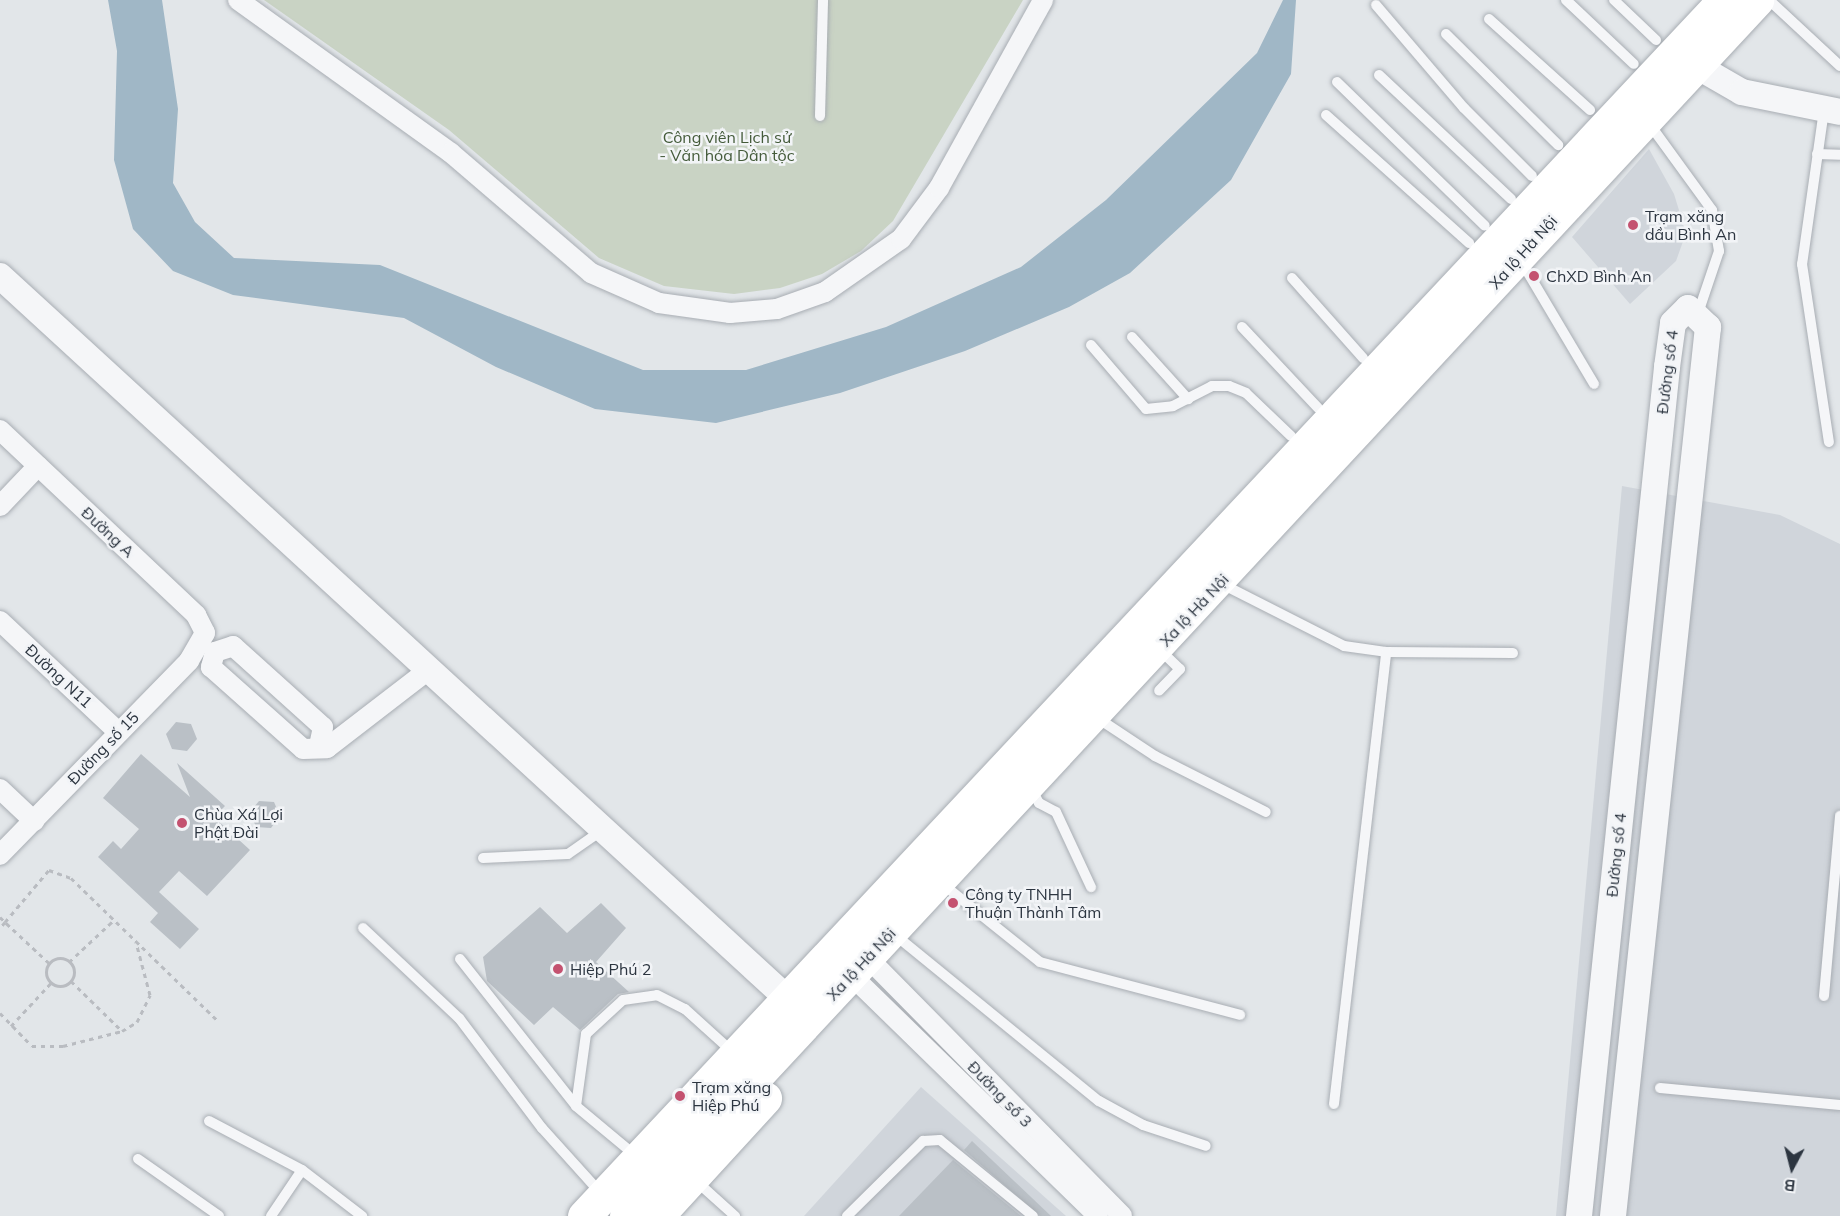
<!DOCTYPE html>
<html>
<head>
<meta charset="utf-8">
<style>
	body { margin:0 }
	#map { position:relative; width:1840px; height:1216px; overflow:hidden; background:#e2e6e9; font-family:Mulish,sans-serif }
	div>[style] { position:absolute }
	.built>* { inset:0; background:#d0d5db }
	.green>* { inset:0; background:#c9d3c4 }
	.water>* { inset:0; background:#a0b7c6 }
	.building>* { inset:0; background:#bac0c6 }
	.path>* { height:3px; margin-top:-1.5px; transform-origin:0; background:repeating-linear-gradient(90deg,#b9bcc1 0 4.5px,transparent 0 9px) }
	.path>.ring { margin:-1.5px; padding:0; box-sizing:content-box; background:none; border:3px solid #b9bcc1; border-radius:50% }
	.roads { filter:drop-shadow(0 0 2px #a8adb3) drop-shadow(0 0 2px #a8adb3) }
	.service>* { height:10px; margin:-5px; padding:0 5px; transform-origin:5px; border-radius:5px; background:#f5f6f8 }
	.minor>* { height:20px; margin:-10px; padding:0 10px; transform-origin:10px; border-radius:10px; background:#f5f6f8 }
	.tertiary>* { height:26px; margin:-13px; padding:0 13px; transform-origin:13px; border-radius:13px; background:#f5f6f8 }
	.trunk>* { height:33px; margin:-16.5px; padding:0 16.5px; transform-origin:16.5px; border-radius:16.5px; background:#fff }
	.dots>* { width:16px; height:16px; translate:-50% -50%; box-sizing:border-box; border:3px solid #f2f4f7; border-radius:50% }
	span { translate:-50% -50%; white-space:nowrap; text-align:center; line-height:1.15; -webkit-text-stroke:5px #f2f4f7; paint-order:stroke }
	.park-label { font-size:16px; color:#445b3a }
	.poi-label { font-size:16px; color:#2c3540 }
	.left { translate:0 -50%; text-align:left }
	.street-label { font-size:16px; color:#2c3540 }
	.north { position:absolute; left:1762px; top:1138px; width:60px; height:60px; -webkit-text-stroke:4px #f2f4f7; paint-order:stroke; rotate:187deg; font-size:16px; font-weight:700; line-height:24px; text-align:center; color:#2c3540 }
	.north::after { content:''; display:block; margin:auto; width:21px; height:27px; background:#2c3540; clip-path:polygon(50% 0,100% 100%,50% 72%,0 100%) }
</style>
</head>
<body>
<div id="map">
	<div class="built">
		<div style="clip-path:polygon(1649px 149px,1674px 194px,1686px 233px,1676px 261px,1630px 304px,1572px 237px)"></div>
		<div style="clip-path:polygon(1622px 486px,1780px 515px,1840px 544px,1840px 1216px,1556px 1216px)"></div>
		<div style="clip-path:polygon(921px 1087px,1066px 1216px,804px 1216px)"></div>
	</div>
	<div class="green">
		<div style="clip-path:polygon(264px 0,1023px 0,893px 221px,861px 251px,822px 274px,780px 288px,734px 294px,664px 286px,599px 258px,449px 130px)"></div>
	</div>
	<div class="water">
		<div style="clip-path:polygon(108px 0,162px 0,178px 109px,173px 183px,195px 222px,234px 258px,380px 265px,643px 370px,746px 370px,886px 327px,1021px 267px,1106px 200px,1257px 53px,1283px 0,1296px 0,1291px 74px,1231px 180px,1130px 273px,1069px 307px,965px 351px,840px 393px,716px 423px,595px 409px,496px 367px,404px 318px,233px 295px,173px 271px,133px 229px,114px 160px,117px 51px)"></div>
	</div>
	<div class="building">
		<div style="clip-path:polygon(176px 722px,191px 724px,197px 739px,187px 751px,172px 749px,166px 734px)"></div>
		<div style="clip-path:polygon(141px 754px,190px 797px,177px 763px,225px 806px,214px 817px,250px 850px,207px 896px,179px 871px,159px 892px,199px 929px,180px 949px,150px 922px,158px 913px,98px 857px,113px 841px,121px 849px,139px 829px,103px 798px)"></div>
		<div style="clip-path:polygon(259px 801px,274px 802px,280px 816px,271px 828px,256px 827px,250px 812px)"></div>
		<div style="clip-path:polygon(601px 903px,626px 928px,596px 962px,629px 992px,618px 994px,580px 1030px,553px 1007px,534px 1025px,487px 981px,483px 957px,540px 907px,567px 933px)"></div>
		<div style="clip-path:polygon(972px 1141px,1051px 1216px,1040px 1216px,964px 1150px)"></div>
		<div style="clip-path:polygon(953px 1160px,1021px 1216px,899px 1216px)"></div>
	</div>
	<div class="path">
		<div style="left:0;top:917px;width:7px;rotate:45deg"></div>
		<div style="left:5px;top:922px;width:8px;rotate:130deg"></div>
		<div class="ring" style="left:46px;top:958px;width:25px;height:25px"></div>
		<div style="left:69px;top:962px;width:62px;rotate:-43deg"></div>
		<div style="left:49px;top:963px;width:60px;rotate:-137deg"></div>
		<div style="left:5px;top:922px;width:68px;rotate:-49.8deg"></div>
		<div style="left:49px;top:870px;width:23px;rotate:20deg"></div>
		<div style="left:71px;top:878px;width:205px;rotate:44.2deg"></div>
		<div style="left:71px;top:981px;width:71px;rotate:44.4deg"></div>
		<div style="left:122px;top:1031px;width:17px;rotate:-31deg"></div>
		<div style="left:137px;top:1022px;width:30px;rotate:-64deg"></div>
		<div style="left:150px;top:995px;width:55px;rotate:-104.8deg"></div>
		<div style="left:0;top:1013px;width:46px;rotate:45.9deg"></div>
		<div style="left:32px;top:1046px;width:31px"></div>
		<div style="left:63px;top:1046px;width:61px;rotate:-14.3deg"></div>
		<div style="left:11px;top:1026px;width:59px;rotate:-47.1deg"></div>
	</div>
	<div class="roads">
		<div class="service">
			<div style="left:1566px;top:0;width:93px;rotate:43.3deg"></div>
			<div style="left:1614px;top:0;width:58px;rotate:43.6deg"></div>
			<div style="left:1769px;top:0;width:97px;rotate:42.9deg"></div>
			<div style="left:1376px;top:5px;width:135px;rotate:49.5deg"></div>
			<div style="left:1464px;top:108px;width:96px;rotate:45deg"></div>
			<div style="left:1489px;top:19px;width:136px;rotate:42deg"></div>
			<div style="left:1446px;top:34px;width:158px;rotate:44.7deg"></div>
			<div style="left:1379px;top:75px;width:181px;rotate:43.2deg"></div>
			<div style="left:1337px;top:82px;width:206px;rotate:44.2deg"></div>
			<div style="left:1824px;top:110px;width:156px;rotate:98.1deg"></div>
			<div style="left:1802px;top:264px;width:180px;rotate:81.4deg"></div>
			<div style="left:1326px;top:115px;width:192px;rotate:41.8deg"></div>
			<div style="left:820px;top:116px;width:116px;rotate:-88.5deg"></div>
			<div style="left:1648px;top:122px;width:109px;rotate:54deg"></div>
			<div style="left:1712px;top:210px;width:42px;rotate:80.3deg"></div>
			<div style="left:1719px;top:251px;width:65px;rotate:108.7deg"></div>
			<div style="left:1817px;top:154px;width:23px;rotate:2deg"></div>
			<div style="left:1521px;top:261px;width:143px;rotate:59.3deg"></div>
			<div style="left:1292px;top:278px;width:107px;rotate:48.4deg"></div>
			<div style="left:1242px;top:327px;width:111px;rotate:46.8deg"></div>
			<div style="left:1132px;top:337px;width:84px;rotate:47.9deg"></div>
			<div style="left:1091px;top:345px;width:84px;rotate:49.3deg"></div>
			<div style="left:1146px;top:409px;width:27px;rotate:-6deg"></div>
			<div style="left:1173px;top:406px;width:44px;rotate:-27.1deg"></div>
			<div style="left:1212px;top:386px;width:17px"></div>
			<div style="left:1229px;top:386px;width:18px;rotate:22deg"></div>
			<div style="left:1246px;top:393px;width:62px;rotate:43.7deg"></div>
			<div style="left:1220px;top:583px;width:139px;rotate:26.9deg"></div>
			<div style="left:1344px;top:646px;width:42px;rotate:8.1deg"></div>
			<div style="left:1386px;top:652px;width:127px;rotate:0.5deg"></div>
			<div style="left:1159px;top:649px;width:29px;rotate:44deg"></div>
			<div style="left:1180px;top:669px;width:30px;rotate:134deg"></div>
			<div style="left:1096px;top:717px;width:71px;rotate:33.5deg"></div>
			<div style="left:1155px;top:756px;width:124px;rotate:26.8deg"></div>
			<div style="left:1031px;top:788px;width:17px;rotate:62deg"></div>
			<div style="left:1039px;top:803px;width:19px;rotate:28deg"></div>
			<div style="left:1056px;top:812px;width:83px;rotate:65deg"></div>
			<div style="left:483px;top:858px;width:85px;rotate:-2.7deg"></div>
			<div style="left:568px;top:854px;width:40px;rotate:-34.9deg"></div>
			<div style="left:940px;top:882px;width:128px;rotate:38.7deg"></div>
			<div style="left:1040px;top:962px;width:207px;rotate:14.8deg"></div>
			<div style="left:363px;top:928px;width:132px;rotate:43.2deg"></div>
			<div style="left:459px;top:1018px;width:138px;rotate:53deg"></div>
			<div style="left:542px;top:1128px;width:81px;rotate:48deg"></div>
			<div style="left:894px;top:934px;width:264px;rotate:39.2deg"></div>
			<div style="left:1099px;top:1101px;width:50px;rotate:28.6deg"></div>
			<div style="left:1143px;top:1125px;width:66px;rotate:18.4deg"></div>
			<div style="left:460px;top:959px;width:187px;rotate:51.7deg"></div>
			<div style="left:1824px;top:996px;width:181px;rotate:-84.9deg"></div>
			<div style="left:1660px;top:1088px;width:181px;rotate:5.4deg"></div>
			<div style="left:1334px;top:1104px;width:455px;rotate:-83.4deg"></div>
			<div style="left:209px;top:1121px;width:105px;rotate:27.8deg"></div>
			<div style="left:302px;top:1170px;width:76px;rotate:37.5deg"></div>
			<div style="left:636px;top:1156px;width:78px;rotate:-140.2deg"></div>
			<div style="left:576px;top:1106px;width:73px;rotate:-82.1deg"></div>
			<div style="left:586px;top:1034px;width:50px;rotate:-42.6deg"></div>
			<div style="left:623px;top:1000px;width:34px;rotate:-8deg"></div>
			<div style="left:657px;top:995px;width:31px;rotate:27deg"></div>
			<div style="left:685px;top:1009px;width:55px;rotate:42.1deg"></div>
			<div style="left:138px;top:1159px;width:99px;rotate:35.1deg"></div>
			<div style="left:695px;top:1180px;width:54px;rotate:42deg"></div>
			<div style="left:271px;top:1216px;width:55px;rotate:-56deg"></div>
			<div style="left:847px;top:1216px;width:107px;rotate:-44.6deg"></div>
			<div style="left:923px;top:1141px;width:17px;rotate:-3deg"></div>
			<div style="left:940px;top:1140px;width:120px;rotate:39.3deg"></div>
		</div>
		<div class="minor">
			<div style="left:238px;top:0;width:262px;rotate:35.7deg"></div>
			<div style="left:451px;top:153px;width:184px;rotate:40.6deg"></div>
			<div style="left:591px;top:273px;width:74px;rotate:23.8deg"></div>
			<div style="left:659px;top:303px;width:72px;rotate:8deg"></div>
			<div style="left:730px;top:313px;width:47px;rotate:-4.9deg"></div>
			<div style="left:777px;top:309px;width:51px;rotate:-19.5deg"></div>
			<div style="left:825px;top:292px;width:93px;rotate:-34.9deg"></div>
			<div style="left:901px;top:239px;width:64px;rotate:-53.3deg"></div>
			<div style="left:939px;top:188px;width:215px;rotate:-61deg"></div>
			<div style="left:0;top:430px;width:270px;rotate:43.3deg"></div>
			<div style="left:196px;top:615px;width:20px;rotate:63deg"></div>
			<div style="left:205px;top:633px;width:32px;rotate:120deg"></div>
			<div style="left:189px;top:661px;width:271px;rotate:134.3deg"></div>
			<div style="left:0;top:506px;width:55px;rotate:-46.5deg"></div>
			<div style="left:0;top:621px;width:162px;rotate:43.2deg"></div>
			<div style="left:215px;top:652px;width:16px;rotate:105deg"></div>
			<div style="left:211px;top:667px;width:123px;rotate:41.7deg"></div>
			<div style="left:303px;top:749px;width:24px;rotate:-2deg"></div>
			<div style="left:327px;top:748px;width:126px;rotate:-37.6deg"></div>
			<div style="left:215px;top:652px;width:19px;rotate:-18deg"></div>
			<div style="left:233px;top:646px;width:121px;rotate:42deg"></div>
			<div style="left:323px;top:727px;width:19px;rotate:102deg"></div>
			<div style="left:0;top:789px;width:47px;rotate:43.3deg"></div>
			<div style="left:867px;top:957px;width:363px;rotate:45.4deg"></div>
			<div style="left:851px;top:975px;width:345px;rotate:44.3deg"></div>
		</div>
		<div class="tertiary">
			<div style="left:1695px;top:65px;width:54px;rotate:29.9deg"></div>
			<div style="left:1742px;top:92px;width:100px;rotate:11.5deg"></div>
			<div style="left:0;top:276px;width:1056px;rotate:42.54deg"></div>
			<div style="left:1579px;top:1216px;width:854px;rotate:-84.08deg"></div>
			<div style="left:1667px;top:367px;width:44px;rotate:-82.2deg"></div>
			<div style="left:1673px;top:323px;width:21px;rotate:-45deg"></div>
			<div style="left:1688px;top:308px;width:28px;rotate:44deg"></div>
			<div style="left:1708px;top:327px;width:894px;rotate:96.1deg"></div>
		</div>
		<div class="trunk">
			<div style="left:584px;top:1216px;width:1667px;rotate:-46.85deg"></div>
			<div style="left:626px;top:1216px;width:1661px;rotate:-47.07deg"></div>
			<div style="left:657px;top:1216px;width:160px;rotate:-47.5deg"></div>
		</div>
	</div>
	<div class="dots">
		<div style="left:1633px;top:225px;background:#c45270"></div>
		<div style="left:1534px;top:276px;background:#c45270"></div>
		<div style="left:182px;top:823px;background:#c45270"></div>
		<div style="left:953px;top:903px;background:#c45270"></div>
		<div style="left:558px;top:969px;background:#c45270"></div>
		<div style="left:680px;top:1096px;background:#c45270"></div>
	</div>
	<div class="park-label">
		<span style="left:727px;top:146px">Công viên Lịch sử<br>- Văn hóa Dân tộc</span>
	</div>
	<div class="poi-label">
		<span class="left" style="left:1645px;top:225px">Trạm xăng<br>dầu Bình An</span>
		<span class="left" style="left:1546px;top:276px">ChXD Bình An</span>
		<span class="left" style="left:194px;top:823px">Chùa Xá Lợi<br>Phật Đài</span>
		<span class="left" style="left:965px;top:903px">Công ty TNHH<br>Thuận Thành Tâm</span>
		<span class="left" style="left:570px;top:969px">Hiệp Phú 2</span>
		<span class="left" style="left:692px;top:1096px">Trạm xăng<br>Hiệp Phú</span>
	</div>
	<div class="street-label">
		<span style="left:1523px;top:252px;rotate:-48deg">Xa lộ Hà Nội</span>
		<span style="left:1667px;top:372px;rotate:-83deg">Đường số 4</span>
		<span style="left:108px;top:532px;rotate:43deg">Đường A</span>
		<span style="left:1194px;top:610px;rotate:-47deg">Xa lộ Hà Nội</span>
		<span style="left:59px;top:676px;rotate:43deg">Đường N11</span>
		<span style="left:103px;top:748px;rotate:-46deg">Đường số 15</span>
		<span style="left:1616px;top:855px;rotate:-84deg">Đường số 4</span>
		<span style="left:861px;top:964px;rotate:-47deg">Xa lộ Hà Nội</span>
		<span style="left:1000px;top:1094px;rotate:46deg">Đường số 3</span>
	</div>
	<div class="north">B</div>
</div>
</body>
</html>
